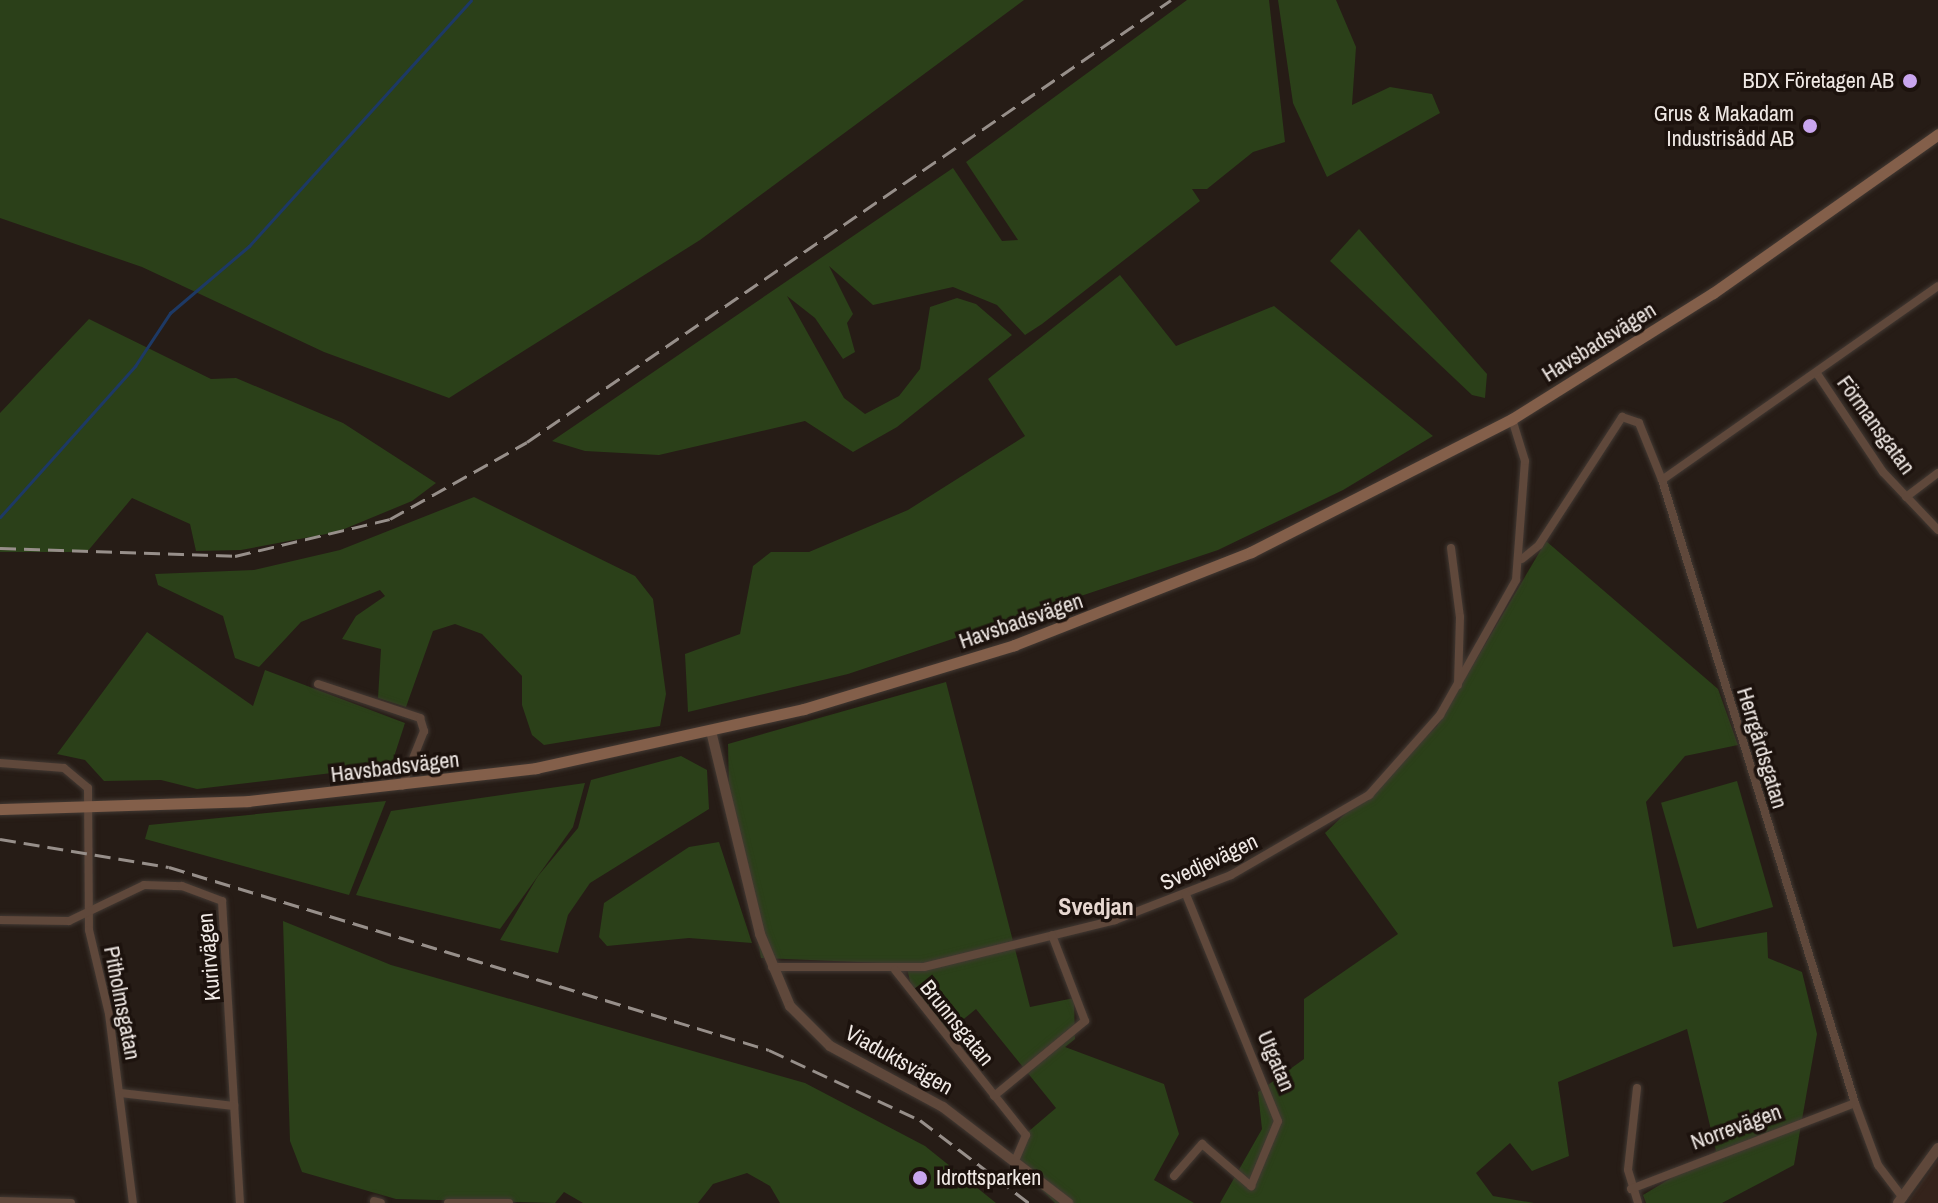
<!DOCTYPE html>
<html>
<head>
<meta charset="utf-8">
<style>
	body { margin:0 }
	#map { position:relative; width:1938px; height:1203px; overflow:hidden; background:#261c16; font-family:"Archivo Narrow",sans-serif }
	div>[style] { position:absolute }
	.built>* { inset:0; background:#34231b }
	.green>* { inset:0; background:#2b4019; transform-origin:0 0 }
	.stream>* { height:3px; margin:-1.5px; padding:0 1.5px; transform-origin:1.5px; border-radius:1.5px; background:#1d3965 }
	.roads { filter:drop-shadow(0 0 2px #423933) drop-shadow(0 0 2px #423933) }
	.minor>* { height:8px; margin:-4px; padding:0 4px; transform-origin:4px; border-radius:4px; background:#5f483b }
	.tertiary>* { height:10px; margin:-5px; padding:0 5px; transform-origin:5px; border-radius:5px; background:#5f483b }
	.secondary>* { height:11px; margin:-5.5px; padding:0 5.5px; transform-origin:5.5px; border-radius:5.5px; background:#835f4a }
	.rail>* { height:3px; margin-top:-1.5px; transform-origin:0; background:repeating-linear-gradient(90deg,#978f8a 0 16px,transparent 0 24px) }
	.dots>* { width:22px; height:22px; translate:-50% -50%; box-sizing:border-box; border:4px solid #1c120d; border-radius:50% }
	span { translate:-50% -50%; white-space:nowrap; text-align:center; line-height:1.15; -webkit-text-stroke:7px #1c120d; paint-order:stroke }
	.poi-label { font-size:22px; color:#f0e9e5 }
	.right { translate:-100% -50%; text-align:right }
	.left { translate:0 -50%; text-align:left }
	.street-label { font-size:22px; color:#f0e9e5 }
	.neighbourhood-label { font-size:24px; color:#e7d8d1; font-weight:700 }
</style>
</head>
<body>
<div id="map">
	<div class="built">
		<div style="clip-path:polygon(1938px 1159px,1938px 1203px,1907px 1203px)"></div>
	</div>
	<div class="green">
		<div style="clip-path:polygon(0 0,1024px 0,700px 240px,449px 398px,324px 352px,142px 267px,0 218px)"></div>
		<div style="clip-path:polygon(1187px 0,1269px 0,1285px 142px,1253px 152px,1207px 189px,1192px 189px,1200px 201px,1042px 324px,1025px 335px,997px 305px,953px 287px,873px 305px,829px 266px,853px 314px,847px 323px,855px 352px,843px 359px,815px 318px,787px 296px,844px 398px,865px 414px,899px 396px,920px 369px,930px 307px,957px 298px,976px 304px,1012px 335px,897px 427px,853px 452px,805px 421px,659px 455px,585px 451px,552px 441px,953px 168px,1002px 241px,1018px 240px,966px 162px)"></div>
		<div style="clip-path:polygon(1278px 0,1336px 0,1356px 47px,1352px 105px,1390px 87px,1432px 94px,1440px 113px,1327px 177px,1293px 103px)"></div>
		<div style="clip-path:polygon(1359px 229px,1487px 374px,1485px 398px,1472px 395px,1330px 261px)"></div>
		<div style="clip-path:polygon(1120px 275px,1176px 346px,1274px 306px,1433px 436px,1343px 490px,1218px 550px,848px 674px,688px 712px,685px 654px,740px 634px,753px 566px,771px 552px,809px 552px,908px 510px,1025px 436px,988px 379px)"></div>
		<div style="clip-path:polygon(89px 319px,211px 379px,236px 378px,343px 423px,436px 483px,412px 501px,337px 532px,241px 550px,196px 551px,190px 524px,132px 498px,87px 552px,0 552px,0 413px)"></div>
		<div style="clip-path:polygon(474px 497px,635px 576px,653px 599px,666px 694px,660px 726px,544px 745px,532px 735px,522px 705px,522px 676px,482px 634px,455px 624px,433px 631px,406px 707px,378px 698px,381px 649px,342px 639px,356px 616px,385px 596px,380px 590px,301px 622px,259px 667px,235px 658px,223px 616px,158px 585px,155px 574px,254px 570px,340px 550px)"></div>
		<div style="clip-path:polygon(1546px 541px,1718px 689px,1738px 745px,1685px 756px,1646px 802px,1673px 947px,1767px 932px,1768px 958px,1802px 972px,1817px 1034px,1794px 1165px,1722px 1203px,1646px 1203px,1643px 1195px,1716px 1151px,1687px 1029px,1558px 1082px,1569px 1156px,1532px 1171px,1510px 1143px,1476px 1173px,1493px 1196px,1534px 1203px,1220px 1203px,1262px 1129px,1258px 1092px,1304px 1059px,1304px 999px,1398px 934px,1325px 833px,1437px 726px)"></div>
		<div style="clip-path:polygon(147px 632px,253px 706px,265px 670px,405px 723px,391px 766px,197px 789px,161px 780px,104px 781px,85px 760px,57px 754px)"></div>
		<div style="clip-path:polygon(946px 682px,1030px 1007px,1074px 998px,1075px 1039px,1065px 1047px,1164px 1084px,1179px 1134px,1154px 1180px,1194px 1203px,1055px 1203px,1017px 1165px,1022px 1137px,1056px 1108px,976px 1009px,943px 1036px,912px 990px,906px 964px,761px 958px,729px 792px,728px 744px)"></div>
		<div style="clip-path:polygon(681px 756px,707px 770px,709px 809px,590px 883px,568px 915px,558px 953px,500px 940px,538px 876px,578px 828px,591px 780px)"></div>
		<div style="left:1737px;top:781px;width:131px;height:79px;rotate:74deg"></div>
		<div style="clip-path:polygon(585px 783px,573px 827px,500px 929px,356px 895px,391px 811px)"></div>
		<div style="clip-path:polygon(386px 801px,349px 895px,145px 839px,149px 825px)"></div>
		<div style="clip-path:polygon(719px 842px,752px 943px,689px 938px,607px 946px,599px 937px,604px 903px,689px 847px)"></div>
		<div style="clip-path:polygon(283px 921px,391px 965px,805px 1083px,925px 1146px,996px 1203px,780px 1203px,770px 1186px,747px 1173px,713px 1184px,698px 1203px,583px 1203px,564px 1192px,555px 1203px,396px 1199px,302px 1172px,290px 1141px)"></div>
	</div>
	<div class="stream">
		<div style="left:0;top:517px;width:203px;rotate:-48.2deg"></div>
		<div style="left:135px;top:366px;width:64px;rotate:-56.6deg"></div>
		<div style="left:170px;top:313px;width:104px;rotate:-40.3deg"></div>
		<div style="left:249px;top:246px;width:331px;rotate:-47.9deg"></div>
	</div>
	<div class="roads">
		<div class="minor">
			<div style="left:1818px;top:375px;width:117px;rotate:56.2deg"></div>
			<div style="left:1883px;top:472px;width:80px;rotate:46.5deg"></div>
			<div style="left:1906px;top:497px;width:40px;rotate:-37deg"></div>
			<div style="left:1451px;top:548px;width:70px;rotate:82.6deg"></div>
			<div style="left:1460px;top:617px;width:68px;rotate:91.7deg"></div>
			<div style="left:1522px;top:559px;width:22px;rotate:-39deg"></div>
			<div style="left:1539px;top:545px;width:153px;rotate:-57deg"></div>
			<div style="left:1622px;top:417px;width:18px;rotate:19deg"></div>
			<div style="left:1639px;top:423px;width:61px;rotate:68deg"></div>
			<div style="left:318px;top:684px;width:108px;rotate:18.4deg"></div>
			<div style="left:420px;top:718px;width:14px;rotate:73deg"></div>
			<div style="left:424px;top:731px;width:59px;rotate:111.8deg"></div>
			<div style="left:0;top:763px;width:64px;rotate:4.5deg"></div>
			<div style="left:64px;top:768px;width:31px;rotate:40deg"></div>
			<div style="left:88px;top:788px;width:142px;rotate:89.6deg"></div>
			<div style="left:89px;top:930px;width:86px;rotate:76.6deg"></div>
			<div style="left:109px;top:1014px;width:191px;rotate:82.8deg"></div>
			<div style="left:0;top:920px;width:69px;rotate:0.8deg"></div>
			<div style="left:69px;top:921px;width:83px;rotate:-25.6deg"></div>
			<div style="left:144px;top:885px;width:38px;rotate:2deg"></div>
			<div style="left:182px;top:886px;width:43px;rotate:20.6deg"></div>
			<div style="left:222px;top:901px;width:303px;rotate:86.6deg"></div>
			<div style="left:772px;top:967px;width:152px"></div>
			<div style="left:924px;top:967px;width:197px;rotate:-13.8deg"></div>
			<div style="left:1115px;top:920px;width:124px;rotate:-21.2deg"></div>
			<div style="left:1231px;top:875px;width:160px;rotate:-30.1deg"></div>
			<div style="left:1369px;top:795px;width:107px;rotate:-48.4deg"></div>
			<div style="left:1440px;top:715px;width:155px;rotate:-60.6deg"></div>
			<div style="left:1516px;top:580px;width:119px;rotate:-85.7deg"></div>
			<div style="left:1525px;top:461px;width:44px;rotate:-107.2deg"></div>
			<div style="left:895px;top:970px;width:211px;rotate:51.6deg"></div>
			<div style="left:1026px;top:1135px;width:25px;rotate:113deg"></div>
			<div style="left:1637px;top:1088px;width:82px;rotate:96.3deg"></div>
			<div style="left:1628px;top:1170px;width:34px;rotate:73deg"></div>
			<div style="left:120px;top:1093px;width:115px;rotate:6.5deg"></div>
			<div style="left:994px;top:1096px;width:118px;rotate:-39.5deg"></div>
			<div style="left:1085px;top:1021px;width:92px;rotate:-111deg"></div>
			<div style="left:1174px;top:1176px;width:43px;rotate:-48.8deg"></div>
			<div style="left:1202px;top:1144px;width:65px;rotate:40.6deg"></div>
			<div style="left:1251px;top:1186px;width:70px;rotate:-67.4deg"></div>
			<div style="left:1278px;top:1121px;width:245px;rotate:-112.1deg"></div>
			<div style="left:1631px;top:1189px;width:240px;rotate:-21deg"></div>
			<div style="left:1903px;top:1198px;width:41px;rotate:-127.1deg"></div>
			<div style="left:1878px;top:1165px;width:66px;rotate:-110.4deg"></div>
			<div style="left:1855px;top:1103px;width:652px;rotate:-107.21deg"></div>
			<div style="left:1662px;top:480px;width:337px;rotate:-35.1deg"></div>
			<div style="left:0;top:1201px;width:71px;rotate:1.6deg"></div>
			<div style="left:374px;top:1201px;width:7px;rotate:16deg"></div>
			<div style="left:448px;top:1203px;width:61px"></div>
		</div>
		<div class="tertiary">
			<div style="left:711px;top:731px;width:209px;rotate:76.4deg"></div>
			<div style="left:760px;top:934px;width:78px;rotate:67.4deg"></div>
			<div style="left:790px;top:1006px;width:57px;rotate:45deg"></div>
			<div style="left:830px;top:1046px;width:128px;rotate:28.4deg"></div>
			<div style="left:943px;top:1107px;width:158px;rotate:37.5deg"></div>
			<div style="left:1898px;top:1203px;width:68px;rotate:-54deg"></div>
		</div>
		<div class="secondary">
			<div style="left:0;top:809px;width:248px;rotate:-1.8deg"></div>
			<div style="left:248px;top:801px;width:290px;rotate:-6.5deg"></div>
			<div style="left:536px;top:768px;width:274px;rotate:-12.4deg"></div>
			<div style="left:804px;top:709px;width:220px;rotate:-16.9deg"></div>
			<div style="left:1014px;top:645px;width:255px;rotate:-21.4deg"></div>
			<div style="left:1251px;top:552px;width:293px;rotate:-27deg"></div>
			<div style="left:1512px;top:419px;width:237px;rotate:-32.1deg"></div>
			<div style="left:1713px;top:293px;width:276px;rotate:-35.2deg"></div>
		</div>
	</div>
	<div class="rail">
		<div style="left:0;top:548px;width:235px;rotate:1.9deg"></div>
		<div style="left:235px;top:556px;width:159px;rotate:-13.4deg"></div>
		<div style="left:390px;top:519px;width:157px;rotate:-29.3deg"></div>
		<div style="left:527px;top:442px;width:781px;rotate:-34.46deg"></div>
		<div style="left:0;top:839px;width:171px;rotate:9.4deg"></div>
		<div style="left:169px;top:867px;width:627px;rotate:16.96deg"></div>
		<div style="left:769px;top:1050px;width:166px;rotate:24.9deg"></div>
		<div style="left:920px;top:1120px;width:137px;rotate:37.3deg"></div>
	</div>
	<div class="dots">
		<div style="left:1910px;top:81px;background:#c9a5ee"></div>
		<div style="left:1810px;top:126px;background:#c9a5ee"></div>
		<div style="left:920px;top:1178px;background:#c9a5ee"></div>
	</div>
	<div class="poi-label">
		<span class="right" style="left:1894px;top:81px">BDX Företagen AB</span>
		<span class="right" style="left:1794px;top:126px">Grus &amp; Makadam<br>Industrisådd AB</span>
		<span class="left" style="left:936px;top:1178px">Idrottsparken</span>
	</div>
	<div class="street-label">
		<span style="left:1599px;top:342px;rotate:-32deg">Havsbadsvägen</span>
		<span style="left:1876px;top:425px;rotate:54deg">Förmansgatan</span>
		<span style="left:1021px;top:621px;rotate:-19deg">Havsbadsvägen</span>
		<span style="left:1762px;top:748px;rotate:73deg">Herrgårdsgatan</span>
		<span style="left:395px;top:767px;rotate:-7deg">Havsbadsvägen</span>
		<span style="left:1209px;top:862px;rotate:-25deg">Svedjevägen</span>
		<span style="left:209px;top:957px;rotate:-95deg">Kurirvägen</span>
		<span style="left:122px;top:1003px;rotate:79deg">Pitholmsgatan</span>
		<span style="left:957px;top:1023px;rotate:51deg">Brunnsgatan</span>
		<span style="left:899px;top:1060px;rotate:29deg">Viaduktsvägen</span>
		<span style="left:1276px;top:1061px;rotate:67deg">Utgatan</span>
		<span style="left:1736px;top:1127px;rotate:-20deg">Norrevägen</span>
	</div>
	<div class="neighbourhood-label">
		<span style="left:1096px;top:907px">Svedjan</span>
	</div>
</div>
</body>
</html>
